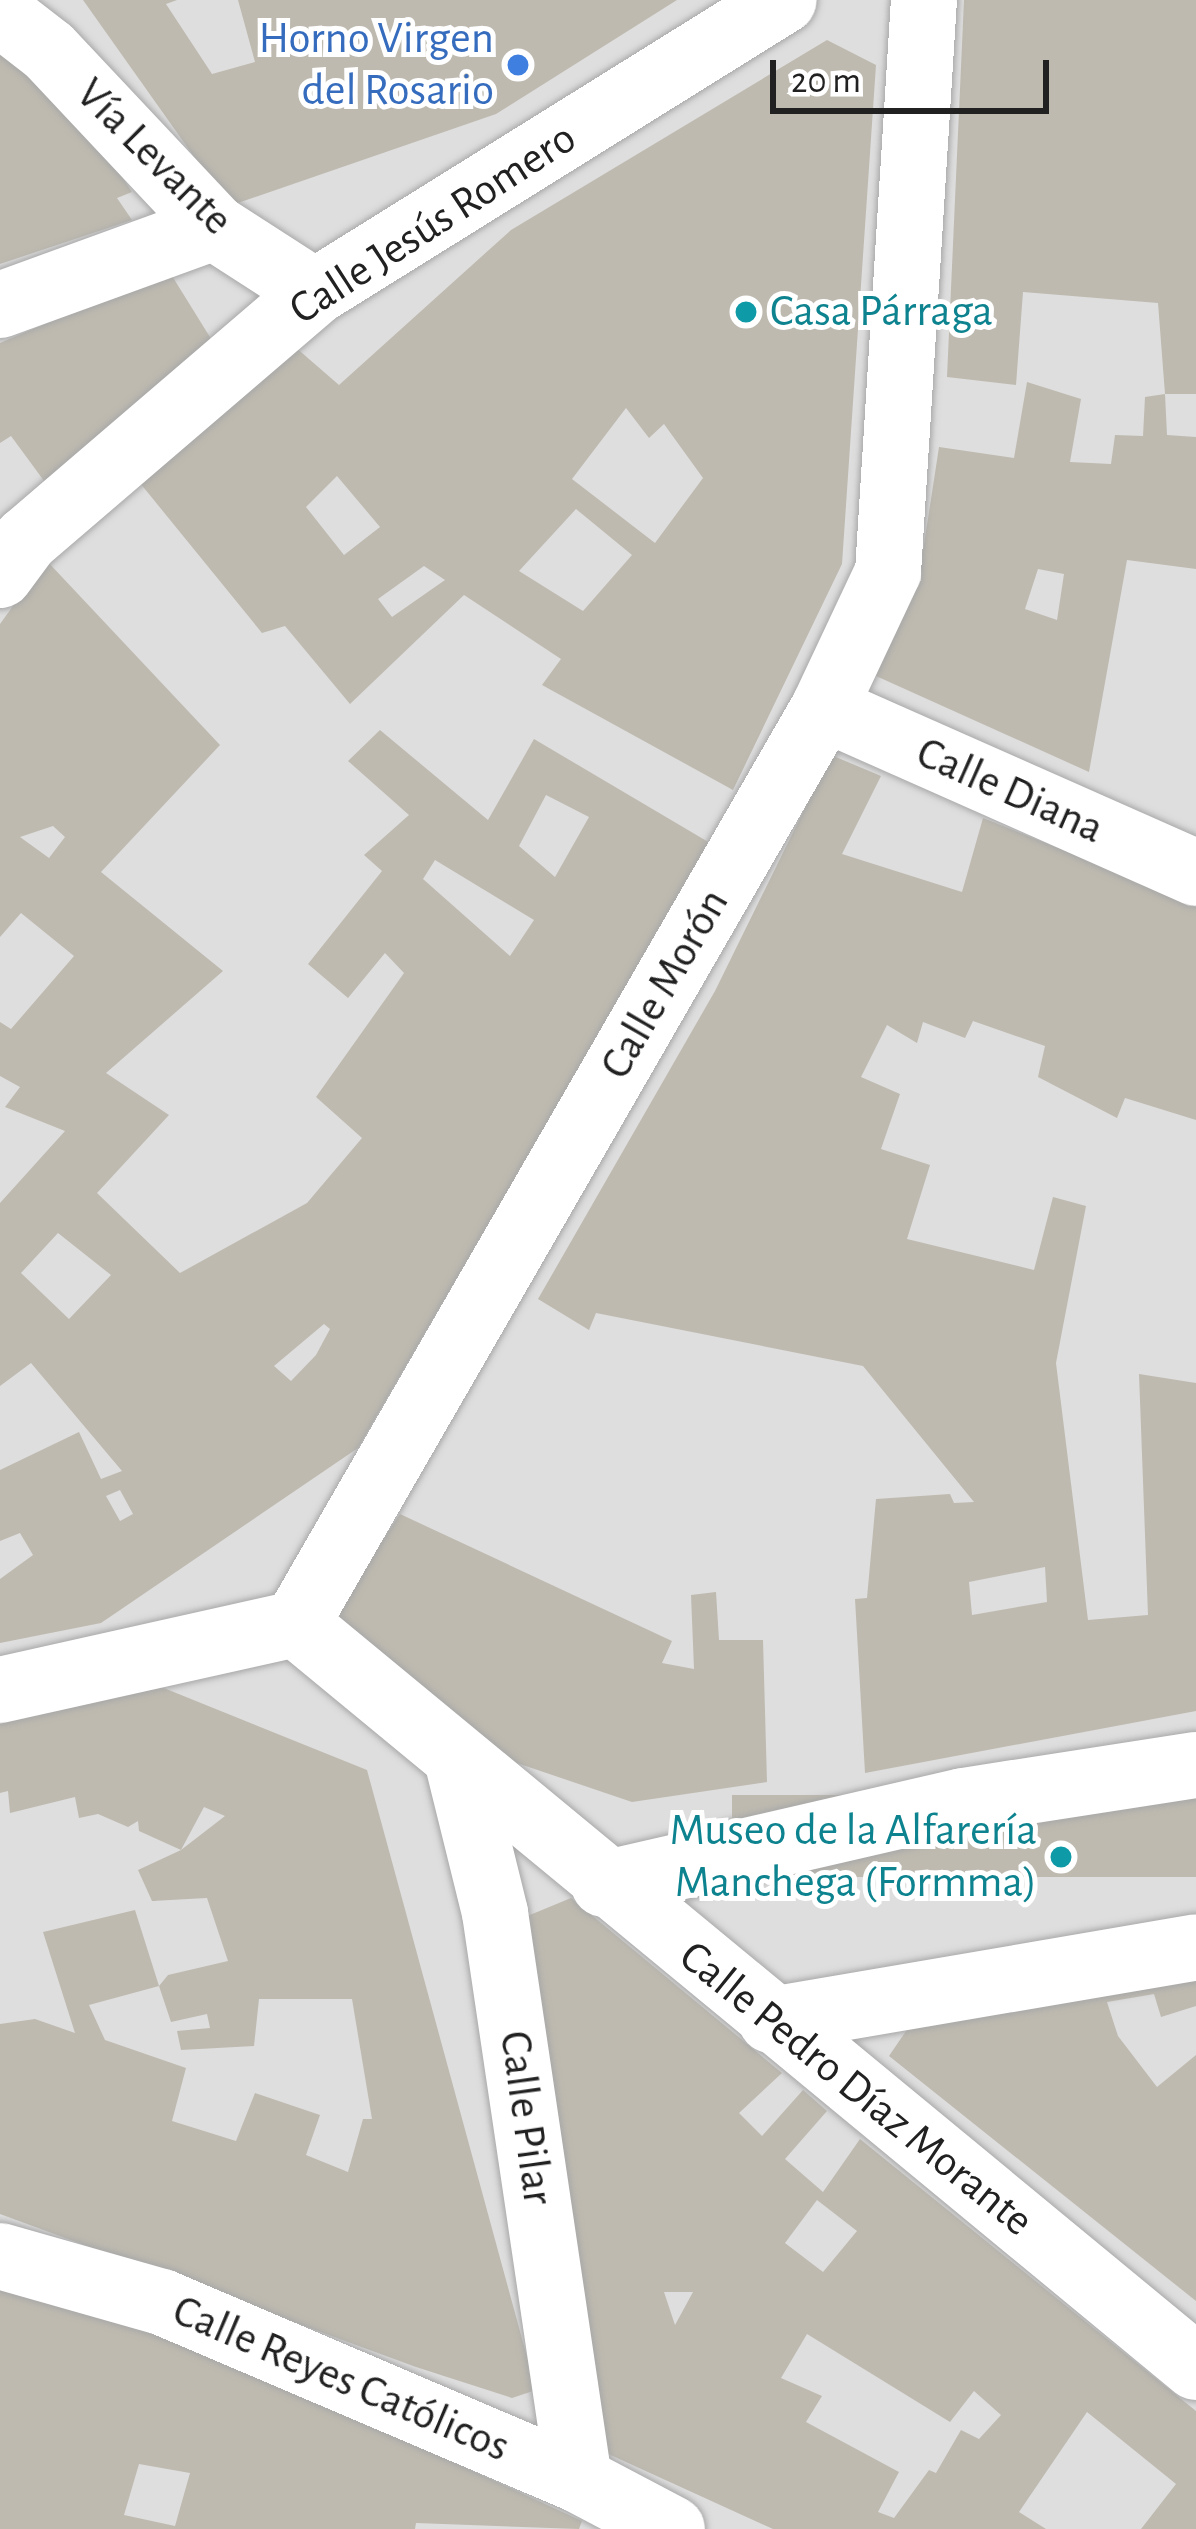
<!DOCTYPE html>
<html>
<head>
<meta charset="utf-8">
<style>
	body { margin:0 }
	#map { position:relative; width:1196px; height:2529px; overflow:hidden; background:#f1f1e7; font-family:"Alegreya Sans",sans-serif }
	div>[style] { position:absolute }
	.residential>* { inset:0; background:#dfdede; transform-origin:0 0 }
	.building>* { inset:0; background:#bebab0; transform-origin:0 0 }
	.roads { filter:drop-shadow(0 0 3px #a8a8a8) drop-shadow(0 0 3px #a8a8a8) }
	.minor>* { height:66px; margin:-33px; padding:0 33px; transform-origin:33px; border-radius:33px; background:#fff }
	.dots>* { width:33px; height:33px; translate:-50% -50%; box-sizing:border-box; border:6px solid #fff; border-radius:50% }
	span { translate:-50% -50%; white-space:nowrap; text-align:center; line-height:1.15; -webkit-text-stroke:10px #fff; paint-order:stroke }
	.shop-label { font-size:45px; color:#366cbe }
	.right { translate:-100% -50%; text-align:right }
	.street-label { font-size:45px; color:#212121 }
	.culture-label { font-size:45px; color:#0d838f }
	.left { translate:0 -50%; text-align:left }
	.scale { position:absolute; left:770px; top:60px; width:279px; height:54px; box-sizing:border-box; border:6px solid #212121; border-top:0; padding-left:15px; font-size:36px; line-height:42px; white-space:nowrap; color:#212121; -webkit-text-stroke:9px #fff; paint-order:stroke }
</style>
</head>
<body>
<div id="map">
	<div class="residential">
		<div style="left:0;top:0;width:1196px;height:2529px"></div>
	</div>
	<div class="building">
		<div style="clip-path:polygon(83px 0,177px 0,166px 4px,212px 74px,255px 62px,238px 0,677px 0,496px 114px,229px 206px)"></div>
		<div style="clip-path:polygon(964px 0,1196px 0,1196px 394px,1165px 394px,1158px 303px,1023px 292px,1016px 385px,947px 377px)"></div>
		<div style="clip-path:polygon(0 39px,46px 63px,132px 192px,117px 198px,132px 220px,0 264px)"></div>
		<div style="clip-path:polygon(evenodd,827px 40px,876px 65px,842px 564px,733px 790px,542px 685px,561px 659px,464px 595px,350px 704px,285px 626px,262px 633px,140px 483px,294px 346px,339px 385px,511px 230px,827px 40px,626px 408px,649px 438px,664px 424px,703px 478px,655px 543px,572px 479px,626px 408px,827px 40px,337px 476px,380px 527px,344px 555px,306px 507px,337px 476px,827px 40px,576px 509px,632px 555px,583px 611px,519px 571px,576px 509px,827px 40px,424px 566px,445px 580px,392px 617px,378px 599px,424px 566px)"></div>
		<div style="clip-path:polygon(169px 271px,213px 342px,50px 489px,11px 436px,0 443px,0 343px)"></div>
		<div style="clip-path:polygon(evenodd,1027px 382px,1081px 399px,1070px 462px,1111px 464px,1115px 435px,1143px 436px,1145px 397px,1165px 394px,1167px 435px,1196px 437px,1196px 569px,1127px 560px,1089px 772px,876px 676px,923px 551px,939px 447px,1014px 458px,1027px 382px,1038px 569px,1064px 574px,1057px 620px,1025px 609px,1038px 569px)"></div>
		<div style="clip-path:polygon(evenodd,46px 560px,220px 745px,101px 872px,223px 971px,106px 1073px,169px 1115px,97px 1193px,180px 1273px,307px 1203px,362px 1138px,316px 1097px,404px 973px,385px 953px,348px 998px,308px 964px,382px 871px,364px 855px,409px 815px,348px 761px,380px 730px,488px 820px,534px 739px,710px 843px,358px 1448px,101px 1623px,0 1643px,0 1579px,33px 1555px,20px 1533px,0 1541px,0 1470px,79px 1432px,101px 1479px,122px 1471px,31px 1363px,0 1386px,0 1203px,65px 1131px,5px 1107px,20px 1087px,0 1076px,0 1022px,11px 1029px,74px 956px,21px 913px,0 937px,0 624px,46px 560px,546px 795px,589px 817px,555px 877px,519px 846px,546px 795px,46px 560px,53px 826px,65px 837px,49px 858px,20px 837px,53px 826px,46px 560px,435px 860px,534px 920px,510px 956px,423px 879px,435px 860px,46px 560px,58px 1233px,111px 1275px,69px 1319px,21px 1273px,58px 1233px,46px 560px,324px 1324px,330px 1329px,316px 1355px,291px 1381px,274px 1366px,324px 1324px,46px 560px,120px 1490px,133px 1514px,120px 1521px,106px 1496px,120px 1490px)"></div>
		<div style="clip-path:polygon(evenodd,831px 755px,881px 776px,842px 854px,962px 892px,983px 818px,1196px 903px,1196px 1120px,1125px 1098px,1117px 1118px,1038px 1077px,1045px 1046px,973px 1021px,965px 1038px,923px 1022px,917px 1043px,887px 1025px,861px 1077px,900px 1094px,881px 1149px,930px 1165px,907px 1239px,1034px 1270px,1053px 1197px,1086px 1206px,1056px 1363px,1088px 1620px,1148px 1615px,1139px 1374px,1196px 1383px,1196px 1711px,865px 1773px,855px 1599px,867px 1598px,876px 1499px,950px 1494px,954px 1503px,974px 1502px,863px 1366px,596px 1313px,589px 1330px,538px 1299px,715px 991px,831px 755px,1045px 1567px,1047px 1602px,972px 1615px,969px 1582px,1045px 1567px)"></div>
		<div style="clip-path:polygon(400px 1514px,672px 1641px,662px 1663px,694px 1669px,691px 1595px,716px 1592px,719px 1640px,763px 1640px,767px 1782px,632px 1802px,505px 1759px,327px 1623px)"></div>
		<div style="clip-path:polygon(evenodd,144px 1680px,367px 1770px,536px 2390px,512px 2398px,416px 2367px,0 2214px,0 2024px,35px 2019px,75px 2033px,43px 1932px,135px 1910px,159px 1986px,168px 1975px,228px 1961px,207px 1898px,152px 1901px,138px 1870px,181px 1850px,225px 1816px,204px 1807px,181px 1850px,139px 1831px,138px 1821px,128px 1827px,98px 1814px,79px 1818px,75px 1797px,10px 1813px,8px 1791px,0 1793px,0 1716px,144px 1680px,159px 1986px,171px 2022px,207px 2014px,210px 2028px,177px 2031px,181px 2050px,254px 2046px,259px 1999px,352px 1999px,372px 2119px,363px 2119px,348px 2172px,306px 2155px,320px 2115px,255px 2093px,236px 2141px,172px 2121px,186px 2068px,105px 2040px,89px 2005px,159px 1986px)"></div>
		<div style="left:1196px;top:1795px;width:82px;height:464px;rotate:90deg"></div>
		<div style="clip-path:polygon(evenodd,571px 1898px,782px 2073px,739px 2113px,762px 2136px,803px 2090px,827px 2111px,785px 2159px,823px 2192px,860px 2139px,1196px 2411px,1196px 2529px,1141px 2529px,1176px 2484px,1087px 2412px,1019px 2512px,1046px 2529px,773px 2529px,604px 2452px,508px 1924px,571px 1898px,817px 2200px,857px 2231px,823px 2272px,785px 2243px,817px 2200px,571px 1898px,664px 2292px,693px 2292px,675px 2325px,664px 2292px,571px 1898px,807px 2334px,950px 2422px,974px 2391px,1001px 2415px,979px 2439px,961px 2430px,936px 2473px,929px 2470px,894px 2518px,878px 2512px,899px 2472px,806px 2422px,822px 2396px,781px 2378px,807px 2334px)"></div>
		<div style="clip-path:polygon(1196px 1966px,1196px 2006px,1161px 2017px,1154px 1994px,1107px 2002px,1118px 2036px,1157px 2087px,1196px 2055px,1196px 2301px,889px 2056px,921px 2009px)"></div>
		<div style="clip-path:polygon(evenodd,0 2271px,340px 2410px,582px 2521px,579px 2529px,416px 2523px,415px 2529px,0 2529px,0 2271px,139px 2464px,190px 2473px,175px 2526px,124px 2515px,139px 2464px)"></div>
	</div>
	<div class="roads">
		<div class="minor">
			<div style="left:0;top:13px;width:62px;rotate:37.8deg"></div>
			<div style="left:49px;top:51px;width:241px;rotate:46.8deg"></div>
			<div style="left:214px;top:227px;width:120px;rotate:32.8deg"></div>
			<div style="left:0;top:305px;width:228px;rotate:-20deg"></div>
			<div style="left:0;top:575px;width:44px;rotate:-53.4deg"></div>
			<div style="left:26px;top:540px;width:381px;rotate:-40.6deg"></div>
			<div style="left:315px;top:292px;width:552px;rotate:-31.91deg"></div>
			<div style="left:824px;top:708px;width:407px;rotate:23.9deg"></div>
			<div style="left:296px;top:1624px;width:1167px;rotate:39.54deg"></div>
			<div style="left:0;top:1690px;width:303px;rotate:-12.6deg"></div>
			<div style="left:296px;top:1624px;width:1057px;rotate:-60.04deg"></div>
			<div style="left:824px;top:708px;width:150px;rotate:-64.8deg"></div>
			<div style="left:888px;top:572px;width:573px;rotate:-86.4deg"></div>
			<div style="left:457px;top:1759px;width:159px;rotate:76.1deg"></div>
			<div style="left:495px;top:1913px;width:573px;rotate:81.57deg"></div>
			<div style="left:604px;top:1884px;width:368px;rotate:-13deg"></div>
			<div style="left:963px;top:1801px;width:236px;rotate:-8.8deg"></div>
			<div style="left:771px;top:2020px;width:431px;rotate:-9.7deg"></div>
			<div style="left:0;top:2256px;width:168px;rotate:15.9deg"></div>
			<div style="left:162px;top:2302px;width:453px;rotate:23.1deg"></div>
			<div style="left:579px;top:2480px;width:105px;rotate:27.8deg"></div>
		</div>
	</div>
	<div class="dots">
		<div style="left:518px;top:65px;background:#3f7fe0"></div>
		<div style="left:746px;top:312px;background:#0f9aa8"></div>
		<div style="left:1061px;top:1857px;background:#0f9aa8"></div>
	</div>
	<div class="shop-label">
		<span class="right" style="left:494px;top:65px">Horno Virgen<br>del Rosario</span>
	</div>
	<div class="street-label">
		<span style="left:154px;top:157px;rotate:45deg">Vía Levante</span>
		<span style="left:433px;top:224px;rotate:-33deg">Calle Jesús Romero</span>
		<span style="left:1010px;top:791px;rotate:24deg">Calle Diana</span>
		<span style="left:665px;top:984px;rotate:-60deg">Calle Morón</span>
		<span style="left:856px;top:2089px;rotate:39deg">Calle Pedro Díaz Morante</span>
		<span style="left:526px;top:2118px;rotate:82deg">Calle Pilar</span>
		<span style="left:341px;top:2379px;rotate:23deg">Calle Reyes Católicos</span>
	</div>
	<div class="culture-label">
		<span class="left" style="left:770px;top:312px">Casa Párraga</span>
		<span class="right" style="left:1037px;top:1857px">Museo de la Alfarería<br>Manchega (Formma)</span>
	</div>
	<div class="scale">20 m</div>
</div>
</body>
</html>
